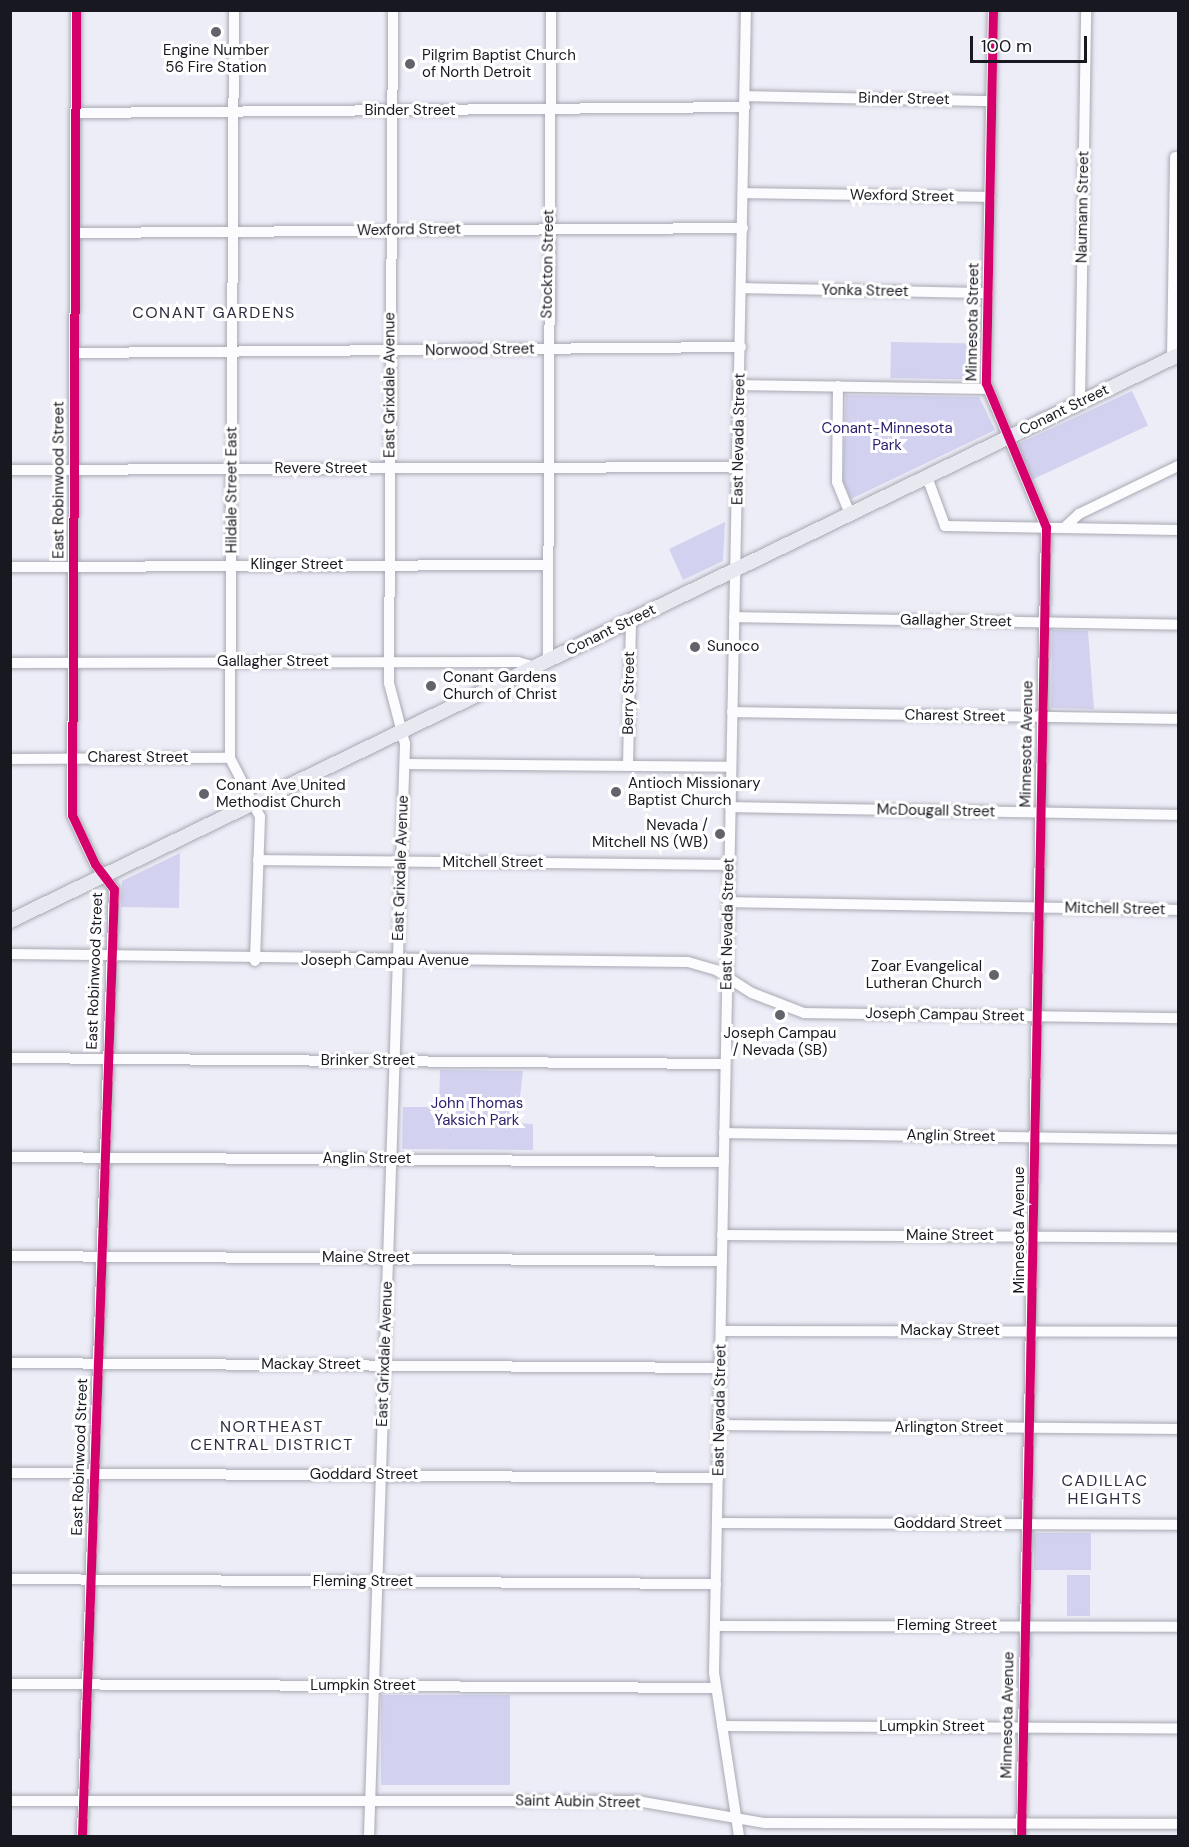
<!DOCTYPE html>
<html>
<head>
<meta charset="utf-8">
<style>
	body { margin:0 }
	#map { position:relative; width:1189px; height:1847px; overflow:hidden; background:#ededf8; font-family:"DM Sans",sans-serif }
	div>[style] { position:absolute }
	.green>* { inset:0; background:#d2d2f0; transform-origin:0 0 }
	.roads { filter:drop-shadow(0 0 2px #a9a9b3) drop-shadow(0 0 2px #a9a9b3) }
	.minor>* { height:10px; margin:-5px; padding:0 5px; transform-origin:5px; border-radius:5px; background:#fcfcfe }
	.major>* { height:14px; margin:-7px; padding:0 7px; transform-origin:7px; border-radius:7px; background:#e8e8f1 }
	.cycleway>* { height:9px; margin:-4.5px; padding:0 4.5px; transform-origin:4.5px; border-radius:4.5px; background:#d6006c }
	.dots>* { width:16px; height:16px; translate:-50% -50%; box-sizing:border-box; border:3px solid #fff; border-radius:50% }
	span { translate:-50% -50%; white-space:nowrap; text-align:center; line-height:1.15; -webkit-text-stroke:6px #fff; paint-order:stroke }
	.poi-label { font-size:15px; color:#181821 }
	.left { translate:0 -50%; text-align:left }
	.right { translate:-100% -50%; text-align:right }
	.street-label { font-size:15px; color:#181821 }
	.park-label { font-size:15px; color:#2c1c6c }
	.neighbourhood-label { font-size:16px; color:#2e2e42; letter-spacing:1.5px }
	.frame { position:absolute; inset:0; border:12px solid #181821; pointer-events:none }
	.scale { position:absolute; left:970px; top:36px; width:117px; height:27px; box-sizing:border-box; border:3px solid #181821; border-top:0; padding-left:8px; font-size:18px; line-height:21px; white-space:nowrap; color:#181821; -webkit-text-stroke:4px #fff; paint-order:stroke }
</style>
</head>
<body>
<div id="map">
	<div class="green">
		<div style="left:891px;top:342px;width:85px;height:36px;rotate:1deg"></div>
		<div style="left:1132px;top:391px;width:38px;height:130px;rotate:65deg"></div>
		<div style="clip-path:polygon(846px 395px,979px 397px,995px 430px,851px 499px,843px 482px)"></div>
		<div style="clip-path:polygon(725px 522px,723px 561px,683px 580px,669px 549px)"></div>
		<div style="clip-path:polygon(1052px 630px,1088px 631px,1094px 709px,1051px 708px)"></div>
		<div style="clip-path:polygon(180px 853px,179px 908px,121px 907px,122px 881px)"></div>
		<div style="clip-path:polygon(440px 1070px,523px 1071px,517px 1123px,533px 1124px,533px 1150px,402px 1149px,403px 1107px,439px 1107px)"></div>
		<div style="left:1034px;top:1533px;width:57px;height:37px"></div>
		<div style="left:1067px;top:1575px;width:23px;height:41px"></div>
		<div style="left:381px;top:1695px;width:129px;height:90px"></div>
	</div>
	<div class="roads">
		<div class="minor">
			<div style="left:76px;top:10px;width:805px;rotate:90.28deg"></div>
			<div style="left:72px;top:815px;width:54px;rotate:64.9deg"></div>
			<div style="left:95px;top:864px;width:31px;rotate:53deg"></div>
			<div style="left:114px;top:889px;width:948px;rotate:91.94deg"></div>
			<div style="left:234px;top:10px;width:748px;rotate:90.31deg"></div>
			<div style="left:230px;top:758px;width:66px;rotate:63deg"></div>
			<div style="left:260px;top:817px;width:144px;rotate:92deg"></div>
			<div style="left:993px;top:10px;width:373px;rotate:91.1deg"></div>
			<div style="left:986px;top:383px;width:156px;rotate:67.4deg"></div>
			<div style="left:1046px;top:527px;width:1309px;rotate:91.09deg"></div>
			<div style="left:745px;top:96px;width:246px;rotate:1.2deg"></div>
			<div style="left:76px;top:113px;width:669px;rotate:-0.51deg"></div>
			<div style="left:743px;top:193px;width:247px;rotate:0.9deg"></div>
			<div style="left:75px;top:233px;width:668px;rotate:-0.43deg"></div>
			<div style="left:742px;top:288px;width:246px;rotate:1.2deg"></div>
			<div style="left:75px;top:353px;width:666px;rotate:-0.52deg"></div>
			<div style="left:1172px;top:358px;width:201px;rotate:-89.1deg"></div>
			<div style="left:740px;top:385px;width:247px;rotate:0.9deg"></div>
			<div style="left:838px;top:386px;width:96px;rotate:90.6deg"></div>
			<div style="left:837px;top:482px;width:35px;rotate:68deg"></div>
			<div style="left:1080px;top:403px;width:393px;rotate:-89.1deg"></div>
			<div style="left:10px;top:470px;width:729px;rotate:-0.24deg"></div>
			<div style="left:927px;top:477px;width:52px;rotate:69.8deg"></div>
			<div style="left:945px;top:526px;width:233px;rotate:1deg"></div>
			<div style="left:1064px;top:528px;width:21px;rotate:-43deg"></div>
			<div style="left:1079px;top:514px;width:110px;rotate:-25.9deg"></div>
			<div style="left:10px;top:567px;width:538px;rotate:-0.21deg"></div>
			<div style="left:734px;top:617px;width:444px;rotate:1deg"></div>
			<div style="left:548px;top:661px;width:651px;rotate:-89.74deg"></div>
			<div style="left:10px;top:663px;width:508px;rotate:-0.11deg"></div>
			<div style="left:518px;top:662px;width:19px;rotate:16deg"></div>
			<div style="left:732px;top:712px;width:446px;rotate:0.9deg"></div>
			<div style="left:10px;top:759px;width:220px;rotate:-0.3deg"></div>
			<div style="left:405px;top:764px;width:326px;rotate:0.5deg"></div>
			<div style="left:628px;top:765px;width:144px;rotate:-88.8deg"></div>
			<div style="left:730px;top:807px;width:448px;rotate:1deg"></div>
			<div style="left:258px;top:860px;width:471px;rotate:0.6deg"></div>
			<div style="left:728px;top:902px;width:450px;rotate:1deg"></div>
			<div style="left:10px;top:954px;width:678px;rotate:0.68deg"></div>
			<div style="left:688px;top:962px;width:29px;rotate:16deg"></div>
			<div style="left:716px;top:970px;width:43px;rotate:32.6deg"></div>
			<div style="left:752px;top:993px;width:56px;rotate:21deg"></div>
			<div style="left:804px;top:1013px;width:374px;rotate:0.8deg"></div>
			<div style="left:10px;top:1058px;width:715px;rotate:0.48deg"></div>
			<div style="left:724px;top:1133px;width:454px;rotate:0.8deg"></div>
			<div style="left:10px;top:1157px;width:714px;rotate:0.4deg"></div>
			<div style="left:722px;top:1235px;width:456px;rotate:0.3deg"></div>
			<div style="left:10px;top:1256px;width:712px;rotate:0.4deg"></div>
			<div style="left:721px;top:1331px;width:457px;rotate:0.1deg"></div>
			<div style="left:10px;top:1363px;width:710px;rotate:0.4deg"></div>
			<div style="left:720px;top:1425px;width:458px;rotate:0.5deg"></div>
			<div style="left:10px;top:1473px;width:708px;rotate:0.4deg"></div>
			<div style="left:717px;top:1523px;width:461px;rotate:0.2deg"></div>
			<div style="left:10px;top:1579px;width:706px;rotate:0.41deg"></div>
			<div style="left:715px;top:1626px;width:463px;rotate:0.1deg"></div>
			<div style="left:10px;top:1684px;width:706px;rotate:0.32deg"></div>
			<div style="left:722px;top:1726px;width:456px;rotate:0.3deg"></div>
			<div style="left:10px;top:1801px;width:627px"></div>
			<div style="left:637px;top:1801px;width:130px;rotate:9.8deg"></div>
			<div style="left:765px;top:1823px;width:413px;rotate:0.1deg"></div>
			<div style="left:369px;top:1836px;width:1093px;rotate:-88.11deg"></div>
			<div style="left:405px;top:744px;width:63px;rotate:-104.7deg"></div>
			<div style="left:389px;top:683px;width:673px;rotate:-89.66deg"></div>
			<div style="left:739px;top:1836px;width:165px;rotate:-98.7deg"></div>
			<div style="left:714px;top:1673px;width:1663px;rotate:-88.9deg"></div>
		</div>
		<div class="major">
			<div style="left:10px;top:921px;width:1298px;rotate:-25.85deg"></div>
		</div>
	</div>
	<div class="cycleway">
		<div style="left:76px;top:10px;width:805px;rotate:90.28deg"></div>
		<div style="left:72px;top:815px;width:54px;rotate:64.9deg"></div>
		<div style="left:95px;top:864px;width:31px;rotate:53deg"></div>
		<div style="left:114px;top:889px;width:948px;rotate:91.94deg"></div>
		<div style="left:993px;top:10px;width:373px;rotate:91.1deg"></div>
		<div style="left:986px;top:383px;width:156px;rotate:67.4deg"></div>
		<div style="left:1046px;top:527px;width:1309px;rotate:91.09deg"></div>
	</div>
	<div class="dots">
		<div style="left:216px;top:32px;background:#63636c"></div>
		<div style="left:410px;top:64px;background:#63636c"></div>
		<div style="left:695px;top:647px;background:#63636c"></div>
		<div style="left:431px;top:686px;background:#63636c"></div>
		<div style="left:616px;top:792px;background:#63636c"></div>
		<div style="left:204px;top:794px;background:#63636c"></div>
		<div style="left:720px;top:834px;background:#63636c"></div>
		<div style="left:994px;top:975px;background:#63636c"></div>
		<div style="left:780px;top:1015px;background:#63636c"></div>
	</div>
	<div class="poi-label">
		<span style="left:216px;top:59px">Engine Number<br>56 Fire Station</span>
		<span class="left" style="left:422px;top:64px">Pilgrim Baptist Church<br>of North Detroit</span>
		<span class="left" style="left:707px;top:647px">Sunoco</span>
		<span class="left" style="left:443px;top:686px">Conant Gardens<br>Church of Christ</span>
		<span class="left" style="left:628px;top:792px">Antioch Missionary<br>Baptist Church</span>
		<span class="left" style="left:216px;top:794px">Conant Ave United<br>Methodist Church</span>
		<span class="right" style="left:708px;top:834px">Nevada /<br>Mitchell NS (WB)</span>
		<span class="right" style="left:982px;top:975px">Zoar Evangelical<br>Lutheran Church</span>
		<span style="left:780px;top:1042px">Joseph Campau<br>/ Nevada (SB)</span>
	</div>
	<div class="street-label">
		<span style="left:904px;top:99px;rotate:1deg">Binder Street</span>
		<span style="left:410px;top:111px">Binder Street</span>
		<span style="left:902px;top:196px;rotate:1deg">Wexford Street</span>
		<span style="left:1083px;top:207px;rotate:-89deg">Naumann Street</span>
		<span style="left:409px;top:230px;rotate:-1deg">Wexford Street</span>
		<span style="left:548px;top:264px;rotate:-89deg">Stockton Street</span>
		<span style="left:865px;top:291px;rotate:1deg">Yonka Street</span>
		<span style="left:973px;top:322px;rotate:-89deg">Minnesota Street</span>
		<span style="left:480px;top:350px;rotate:-1deg">Norwood Street</span>
		<span style="left:390px;top:385px;rotate:-90deg">East Grixdale Avenue</span>
		<span style="left:1064px;top:410px;rotate:-26deg">Conant Street</span>
		<span style="left:739px;top:439px;rotate:-89deg">East Nevada Street</span>
		<span style="left:321px;top:469px">Revere Street</span>
		<span style="left:59px;top:480px;rotate:-90deg">East Robinwood Street</span>
		<span style="left:232px;top:490px;rotate:-90deg">Hildale Street East</span>
		<span style="left:297px;top:565px">Klinger Street</span>
		<span style="left:956px;top:621px;rotate:1deg">Gallagher Street</span>
		<span style="left:611px;top:630px;rotate:-26deg">Conant Street</span>
		<span style="left:273px;top:662px">Gallagher Street</span>
		<span style="left:629px;top:693px;rotate:-89deg">Berry Street</span>
		<span style="left:955px;top:716px;rotate:1deg">Charest Street</span>
		<span style="left:1027px;top:744px;rotate:-89deg">Minnesota Avenue</span>
		<span style="left:138px;top:758px">Charest Street</span>
		<span style="left:936px;top:811px;rotate:1deg">McDougall Street</span>
		<span style="left:493px;top:863px">Mitchell Street</span>
		<span style="left:401px;top:868px;rotate:-88deg">East Grixdale Avenue</span>
		<span style="left:1115px;top:909px;rotate:1deg">Mitchell Street</span>
		<span style="left:728px;top:924px;rotate:-89deg">East Nevada Street</span>
		<span style="left:385px;top:961px">Joseph Campau Avenue</span>
		<span style="left:95px;top:971px;rotate:-88deg">East Robinwood Street</span>
		<span style="left:945px;top:1015px;rotate:1deg">Joseph Campau Street</span>
		<span style="left:368px;top:1061px">Brinker Street</span>
		<span style="left:951px;top:1136px;rotate:1deg">Anglin Street</span>
		<span style="left:367px;top:1159px">Anglin Street</span>
		<span style="left:1020px;top:1230px;rotate:-90deg">Minnesota Avenue</span>
		<span style="left:950px;top:1236px">Maine Street</span>
		<span style="left:366px;top:1258px">Maine Street</span>
		<span style="left:950px;top:1331px">Mackay Street</span>
		<span style="left:385px;top:1354px;rotate:-88deg">East Grixdale Avenue</span>
		<span style="left:311px;top:1365px">Mackay Street</span>
		<span style="left:720px;top:1410px;rotate:-89deg">East Nevada Street</span>
		<span style="left:949px;top:1428px">Arlington Street</span>
		<span style="left:80px;top:1457px;rotate:-88deg">East Robinwood Street</span>
		<span style="left:364px;top:1475px">Goddard Street</span>
		<span style="left:948px;top:1524px">Goddard Street</span>
		<span style="left:363px;top:1582px">Fleming Street</span>
		<span style="left:947px;top:1626px">Fleming Street</span>
		<span style="left:363px;top:1686px">Lumpkin Street</span>
		<span style="left:1008px;top:1715px;rotate:-89deg">Minnesota Avenue</span>
		<span style="left:932px;top:1727px">Lumpkin Street</span>
		<span style="left:578px;top:1802px;rotate:1deg">Saint Aubin Street</span>
	</div>
	<div class="park-label">
		<span style="left:887px;top:437px">Conant-Minnesota<br>Park</span>
		<span style="left:477px;top:1112px">John Thomas<br>Yaksich Park</span>
	</div>
	<div class="neighbourhood-label">
		<span style="left:214px;top:313px">CONANT GARDENS</span>
		<span style="left:272px;top:1436px">NORTHEAST<br>CENTRAL DISTRICT</span>
		<span style="left:1105px;top:1490px">CADILLAC<br>HEIGHTS</span>
	</div>
	<div class="frame"></div>
	<div class="scale">100 m</div>
</div>
</body>
</html>
